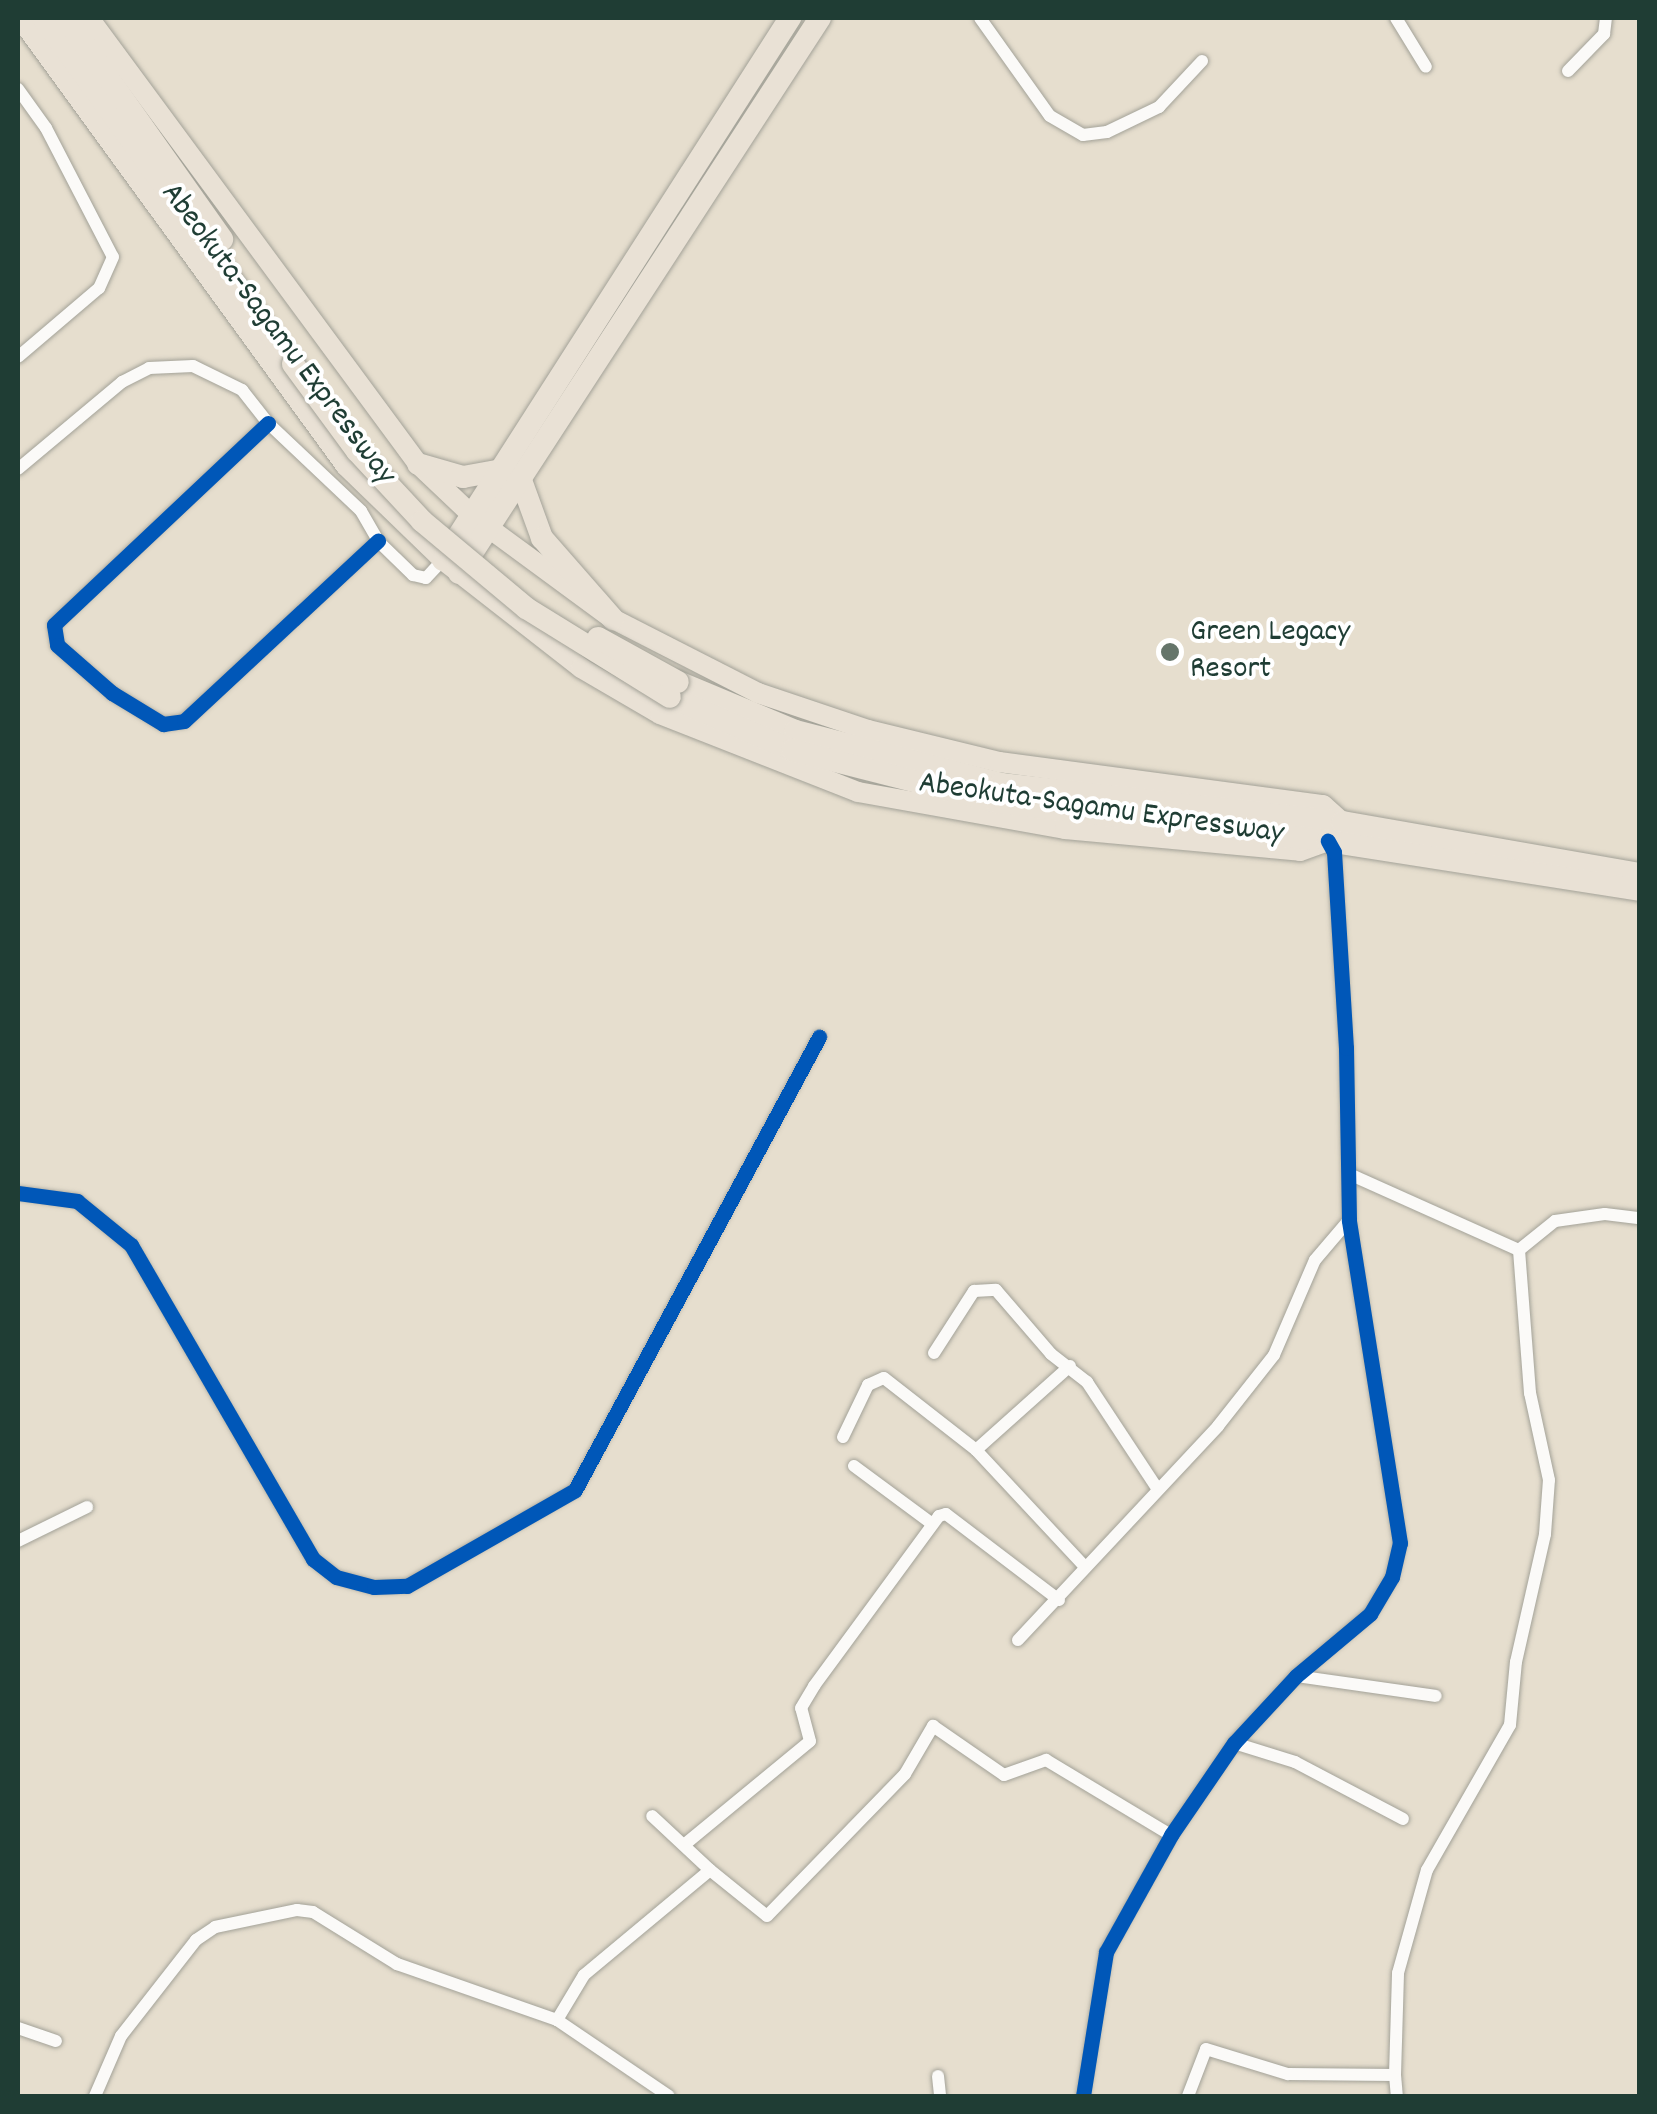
<!DOCTYPE html>
<html>
<head>
<meta charset="utf-8">
<style>
	body { margin:0 }
	#map { position:relative; width:1657px; height:2114px; overflow:hidden; background:#e6dece; font-family:Dekko,sans-serif }
	div>[style] { position:absolute }
	.roads { filter:drop-shadow(0 0 2px #a3a298) drop-shadow(0 0 2px #a3a298) }
	.street>* { height:12px; margin:-6px; padding:0 6px; transform-origin:6px; border-radius:6px; background:#fbfaf8 }
	.primary>* { height:20px; margin:-10px; padding:0 10px; transform-origin:10px; border-radius:10px; background:#e9e1d5 }
	.highway>* { height:22px; margin:-11px; padding:0 11px; transform-origin:11px; border-radius:11px; background:#e9e1d5 }
	.bridges { filter:drop-shadow(0 0 2px #a3a298) drop-shadow(0 0 2px #a3a298) }
	.highway-bridge>* { height:22px; margin:-11px; padding:0 11px; transform-origin:11px; border-radius:11px; background:#e9e1d5 }
	.cycleway>* { height:15px; margin:-7.5px; padding:0 7.5px; transform-origin:7.5px; border-radius:7.5px; background:#0057b8 }
	.dots>* { width:28px; height:28px; translate:-50% -50%; box-sizing:border-box; border:5px solid #fff; border-radius:50% }
	span { translate:-50% -50%; white-space:nowrap; text-align:center; line-height:1.15; -webkit-text-stroke:8px #fff; paint-order:stroke }
	.street-label { font-size:32px; color:#1f3d34 }
	.poi-label { font-size:32px; color:#1f3d34 }
	.left { translate:0 -50%; text-align:left }
	.frame { position:absolute; inset:0; border:20px solid #1f3d34; pointer-events:none }
</style>
</head>
<body>
<div id="map">
	<div class="roads">
		<div class="street">
			<div style="left:980px;top:18px;width:120px;rotate:54.5deg"></div>
			<div style="left:1050px;top:116px;width:38px;rotate:30deg"></div>
			<div style="left:1083px;top:135px;width:24px;rotate:-7deg"></div>
			<div style="left:1107px;top:132px;width:58px;rotate:-25.7deg"></div>
			<div style="left:1159px;top:107px;width:63px;rotate:-46.9deg"></div>
			<div style="left:1396px;top:18px;width:57px;rotate:58.5deg"></div>
			<div style="left:1568px;top:71px;width:52px;rotate:-45.8deg"></div>
			<div style="left:1604px;top:34px;width:16px;rotate:-83deg"></div>
			<div style="left:18px;top:89px;width:48px;rotate:54.3deg"></div>
			<div style="left:46px;top:128px;width:145px;rotate:62.6deg"></div>
			<div style="left:113px;top:257px;width:34px;rotate:114deg"></div>
			<div style="left:99px;top:288px;width:106px;rotate:139.6deg"></div>
			<div style="left:268px;top:423px;width:294px;rotate:136.7deg"></div>
			<div style="left:54px;top:625px;width:20px;rotate:81deg"></div>
			<div style="left:57px;top:645px;width:73px;rotate:41.1deg"></div>
			<div style="left:112px;top:693px;width:60px;rotate:31.3deg"></div>
			<div style="left:163px;top:724px;width:21px;rotate:-8deg"></div>
			<div style="left:184px;top:721px;width:265px;rotate:-42.9deg"></div>
			<div style="left:18px;top:469px;width:136px;rotate:-39.9deg"></div>
			<div style="left:122px;top:382px;width:30px;rotate:-27deg"></div>
			<div style="left:149px;top:368px;width:44px;rotate:-2.6deg"></div>
			<div style="left:193px;top:366px;width:55px;rotate:26.1deg"></div>
			<div style="left:242px;top:390px;width:42px;rotate:51.8deg"></div>
			<div style="left:268px;top:423px;width:128px;rotate:43.4deg"></div>
			<div style="left:361px;top:511px;width:34px;rotate:60deg"></div>
			<div style="left:378px;top:541px;width:49px;rotate:44.2deg"></div>
			<div style="left:413px;top:575px;width:13px;rotate:13deg"></div>
			<div style="left:426px;top:578px;width:25px;rotate:-47deg"></div>
			<div style="left:1349px;top:1174px;width:186px;rotate:24.1deg"></div>
			<div style="left:18px;top:1193px;width:60px;rotate:7.7deg"></div>
			<div style="left:77px;top:1201px;width:70px;rotate:39.2deg"></div>
			<div style="left:131px;top:1245px;width:363px;rotate:59.9deg"></div>
			<div style="left:313px;top:1559px;width:29px;rotate:38deg"></div>
			<div style="left:336px;top:1577px;width:39px;rotate:15deg"></div>
			<div style="left:374px;top:1587px;width:33px;rotate:-2deg"></div>
			<div style="left:407px;top:1586px;width:193px;rotate:-29.7deg"></div>
			<div style="left:575px;top:1490px;width:515px;rotate:-61.69deg"></div>
			<div style="left:934px;top:1353px;width:74px;rotate:-57.2deg"></div>
			<div style="left:974px;top:1291px;width:22px;rotate:-3deg"></div>
			<div style="left:996px;top:1290px;width:84px;rotate:49.3deg"></div>
			<div style="left:1051px;top:1354px;width:46px;rotate:37.9deg"></div>
			<div style="left:1087px;top:1382px;width:127px;rotate:56.6deg"></div>
			<div style="left:843px;top:1437px;width:58px;rotate:-64.3deg"></div>
			<div style="left:868px;top:1385px;width:17px;rotate:-24deg"></div>
			<div style="left:884px;top:1378px;width:117px;rotate:38deg"></div>
			<div style="left:976px;top:1450px;width:126px;rotate:-41.8deg"></div>
			<div style="left:976px;top:1450px;width:160px;rotate:47deg"></div>
			<div style="left:854px;top:1466px;width:96px;rotate:36.5deg"></div>
			<div style="left:18px;top:1541px;width:77px;rotate:-26.2deg"></div>
			<div style="left:1018px;top:1640px;width:293px;rotate:-46.9deg"></div>
			<div style="left:1218px;top:1426px;width:90px;rotate:-51.7deg"></div>
			<div style="left:1274px;top:1355px;width:103px;rotate:-66.7deg"></div>
			<div style="left:1315px;top:1260px;width:52px;rotate:-49.6deg"></div>
			<div style="left:1296px;top:1676px;width:141px;rotate:8.1deg"></div>
			<div style="left:1234px;top:1743px;width:64px;rotate:17.3deg"></div>
			<div style="left:1295px;top:1762px;width:122px;rotate:27.8deg"></div>
			<div style="left:684px;top:1845px;width:163px;rotate:-39.5deg"></div>
			<div style="left:810px;top:1741px;width:34px;rotate:-105deg"></div>
			<div style="left:801px;top:1708px;width:26px;rotate:-59deg"></div>
			<div style="left:814px;top:1686px;width:211px;rotate:-53.7deg"></div>
			<div style="left:939px;top:1516px;width:7px;rotate:-16deg"></div>
			<div style="left:946px;top:1514px;width:142px;rotate:37.3deg"></div>
			<div style="left:710px;top:1870px;width:73px;rotate:38.9deg"></div>
			<div style="left:767px;top:1916px;width:198px;rotate:-45.8deg"></div>
			<div style="left:905px;top:1774px;width:56px;rotate:-59.7deg"></div>
			<div style="left:933px;top:1726px;width:86px;rotate:34.6deg"></div>
			<div style="left:1004px;top:1775px;width:45px;rotate:-19.7deg"></div>
			<div style="left:1046px;top:1760px;width:146px;rotate:31deg"></div>
			<div style="left:557px;top:2020px;width:52px;rotate:-59deg"></div>
			<div style="left:584px;top:1975px;width:164px;rotate:-39.8deg"></div>
			<div style="left:710px;top:1870px;width:79px;rotate:-137deg"></div>
			<div style="left:18px;top:2028px;width:40px;rotate:18.9deg"></div>
			<div style="left:1395px;top:2075px;width:21px;rotate:85deg"></div>
			<div style="left:938px;top:2076px;width:20px;rotate:84deg"></div>
			<div style="left:95px;top:2096px;width:65px;rotate:-66.6deg"></div>
			<div style="left:121px;top:2036px;width:122px;rotate:-52deg"></div>
			<div style="left:196px;top:1940px;width:23px;rotate:-34deg"></div>
			<div style="left:215px;top:1927px;width:84px;rotate:-11.7deg"></div>
			<div style="left:297px;top:1910px;width:16px;rotate:7deg"></div>
			<div style="left:313px;top:1912px;width:99px;rotate:31.8deg"></div>
			<div style="left:397px;top:1964px;width:170px;rotate:19.3deg"></div>
			<div style="left:557px;top:2020px;width:135px;rotate:34.2deg"></div>
			<div style="left:1083px;top:2096px;width:146px;rotate:-80.9deg"></div>
			<div style="left:1106px;top:1952px;width:134px;rotate:-60.9deg"></div>
			<div style="left:1171px;top:1835px;width:112px;rotate:-55.6deg"></div>
			<div style="left:1234px;top:1743px;width:91px;rotate:-47.2deg"></div>
			<div style="left:1296px;top:1676px;width:97px;rotate:-40deg"></div>
			<div style="left:1370px;top:1614px;width:43px;rotate:-59.3deg"></div>
			<div style="left:1392px;top:1577px;width:35px;rotate:-77deg"></div>
			<div style="left:1400px;top:1543px;width:327px;rotate:-99deg"></div>
			<div style="left:1349px;top:1220px;width:172px;rotate:-91deg"></div>
			<div style="left:1346px;top:1048px;width:196px;rotate:-93.5deg"></div>
			<div style="left:1334px;top:852px;width:13px;rotate:-119deg"></div>
			<div style="left:1188px;top:2096px;width:50px;rotate:-69deg"></div>
			<div style="left:1206px;top:2049px;width:86px;rotate:17deg"></div>
			<div style="left:1288px;top:2074px;width:107px;rotate:0.5deg"></div>
			<div style="left:1395px;top:2075px;width:102px;rotate:-88.3deg"></div>
			<div style="left:1398px;top:1973px;width:107px;rotate:-74.3deg"></div>
			<div style="left:1427px;top:1870px;width:167px;rotate:-60.2deg"></div>
			<div style="left:1510px;top:1725px;width:63px;rotate:-84.6deg"></div>
			<div style="left:1516px;top:1662px;width:131px;rotate:-77.2deg"></div>
			<div style="left:1545px;top:1534px;width:54px;rotate:-85.8deg"></div>
			<div style="left:1549px;top:1480px;width:89px;rotate:-102.3deg"></div>
			<div style="left:1530px;top:1393px;width:143px;rotate:-94.4deg"></div>
			<div style="left:1519px;top:1250px;width:46px;rotate:-38.9deg"></div>
			<div style="left:1555px;top:1221px;width:50px;rotate:-8deg"></div>
			<div style="left:1605px;top:1214px;width:35px;rotate:7deg"></div>
		</div>
		<div class="primary">
			<div style="left:20px;top:18px;width:554px;rotate:53.96deg"></div>
			<div style="left:346px;top:466px;width:135px;rotate:44.1deg"></div>
			<div style="left:443px;top:560px;width:175px;rotate:38deg"></div>
			<div style="left:581px;top:668px;width:91px;rotate:30.2deg"></div>
			<div style="left:660px;top:714px;width:213px;rotate:21.5deg"></div>
			<div style="left:858px;top:792px;width:210px;rotate:10.1deg"></div>
			<div style="left:1065px;top:829px;width:236px;rotate:5.3deg"></div>
			<div style="left:1300px;top:851px;width:30px;rotate:-20deg"></div>
			<div style="left:89px;top:18px;width:554px;rotate:53.58deg"></div>
			<div style="left:418px;top:464px;width:77px;rotate:43.4deg"></div>
			<div style="left:474px;top:517px;width:172px;rotate:36.3deg"></div>
			<div style="left:613px;top:619px;width:163px;rotate:27deg"></div>
			<div style="left:758px;top:693px;width:116px;rotate:18.6deg"></div>
			<div style="left:868px;top:730px;width:135px;rotate:13.7deg"></div>
			<div style="left:999px;top:762px;width:327px;rotate:7.6deg"></div>
			<div style="left:1323px;top:805px;width:25px;rotate:42deg"></div>
		</div>
		<div class="highway">
			<div style="left:43px;top:18px;width:427px;rotate:54.2deg"></div>
			<div style="left:66px;top:18px;width:271px;rotate:54.8deg"></div>
			<div style="left:418px;top:464px;width:47px;rotate:16.1deg"></div>
			<div style="left:463px;top:477px;width:45px;rotate:-10.3deg"></div>
			<div style="left:522px;top:483px;width:59px;rotate:70deg"></div>
			<div style="left:542px;top:538px;width:108px;rotate:48.8deg"></div>
			<div style="left:443px;top:560px;width:644px;rotate:-57.37deg"></div>
			<div style="left:459px;top:573px;width:662px;rotate:-56.96deg"></div>
			<div style="left:678px;top:682px;width:127px;rotate:22.7deg"></div>
			<div style="left:795px;top:731px;width:213px;rotate:14.4deg"></div>
			<div style="left:1001px;top:784px;width:343px;rotate:6.4deg"></div>
			<div style="left:1342px;top:822px;width:303px;rotate:9.9deg"></div>
			<div style="left:670px;top:697px;width:133px;rotate:23.5deg"></div>
			<div style="left:792px;top:750px;width:211px;rotate:14.3deg"></div>
			<div style="left:996px;top:802px;width:334px;rotate:6.7deg"></div>
			<div style="left:1328px;top:841px;width:316px;rotate:8.9deg"></div>
		</div>
	</div>
	<div class="bridges">
		<div class="highway-bridge">
			<div style="left:293px;top:364px;width:108px;rotate:53.7deg"></div>
			<div style="left:357px;top:451px;width:96px;rotate:47.1deg"></div>
			<div style="left:422px;top:521px;width:136px;rotate:39.9deg"></div>
			<div style="left:526px;top:608px;width:169px;rotate:31.7deg"></div>
			<div style="left:598px;top:638px;width:91px;rotate:28.8deg"></div>
		</div>
	</div>
	<div class="cycleway">
		<div style="left:268px;top:423px;width:294px;rotate:136.7deg"></div>
		<div style="left:54px;top:625px;width:20px;rotate:81deg"></div>
		<div style="left:57px;top:645px;width:73px;rotate:41.1deg"></div>
		<div style="left:112px;top:693px;width:60px;rotate:31.3deg"></div>
		<div style="left:163px;top:724px;width:21px;rotate:-8deg"></div>
		<div style="left:184px;top:721px;width:265px;rotate:-42.9deg"></div>
		<div style="left:18px;top:1193px;width:60px;rotate:7.7deg"></div>
		<div style="left:77px;top:1201px;width:70px;rotate:39.2deg"></div>
		<div style="left:131px;top:1245px;width:363px;rotate:59.9deg"></div>
		<div style="left:313px;top:1559px;width:29px;rotate:38deg"></div>
		<div style="left:336px;top:1577px;width:39px;rotate:15deg"></div>
		<div style="left:374px;top:1587px;width:33px;rotate:-2deg"></div>
		<div style="left:407px;top:1586px;width:193px;rotate:-29.7deg"></div>
		<div style="left:575px;top:1490px;width:515px;rotate:-61.69deg"></div>
		<div style="left:1083px;top:2096px;width:146px;rotate:-80.9deg"></div>
		<div style="left:1106px;top:1952px;width:134px;rotate:-60.9deg"></div>
		<div style="left:1171px;top:1835px;width:112px;rotate:-55.6deg"></div>
		<div style="left:1234px;top:1743px;width:91px;rotate:-47.2deg"></div>
		<div style="left:1296px;top:1676px;width:97px;rotate:-40deg"></div>
		<div style="left:1370px;top:1614px;width:43px;rotate:-59.3deg"></div>
		<div style="left:1392px;top:1577px;width:35px;rotate:-77deg"></div>
		<div style="left:1400px;top:1543px;width:327px;rotate:-99deg"></div>
		<div style="left:1349px;top:1220px;width:172px;rotate:-91deg"></div>
		<div style="left:1346px;top:1048px;width:196px;rotate:-93.5deg"></div>
		<div style="left:1334px;top:852px;width:13px;rotate:-119deg"></div>
	</div>
	<div class="dots">
		<div style="left:1170px;top:652px;background:#65756a"></div>
	</div>
	<div class="street-label">
		<span style="left:277px;top:335px;rotate:53deg">Abeokuta-Sagamu Expressway</span>
		<span style="left:1101px;top:810px;rotate:8deg">Abeokuta-Sagamu Expressway</span>
	</div>
	<div class="poi-label">
		<span class="left" style="left:1190px;top:652px">Green Legacy<br>Resort</span>
	</div>
	<div class="frame"></div>
</div>
</body>
</html>
